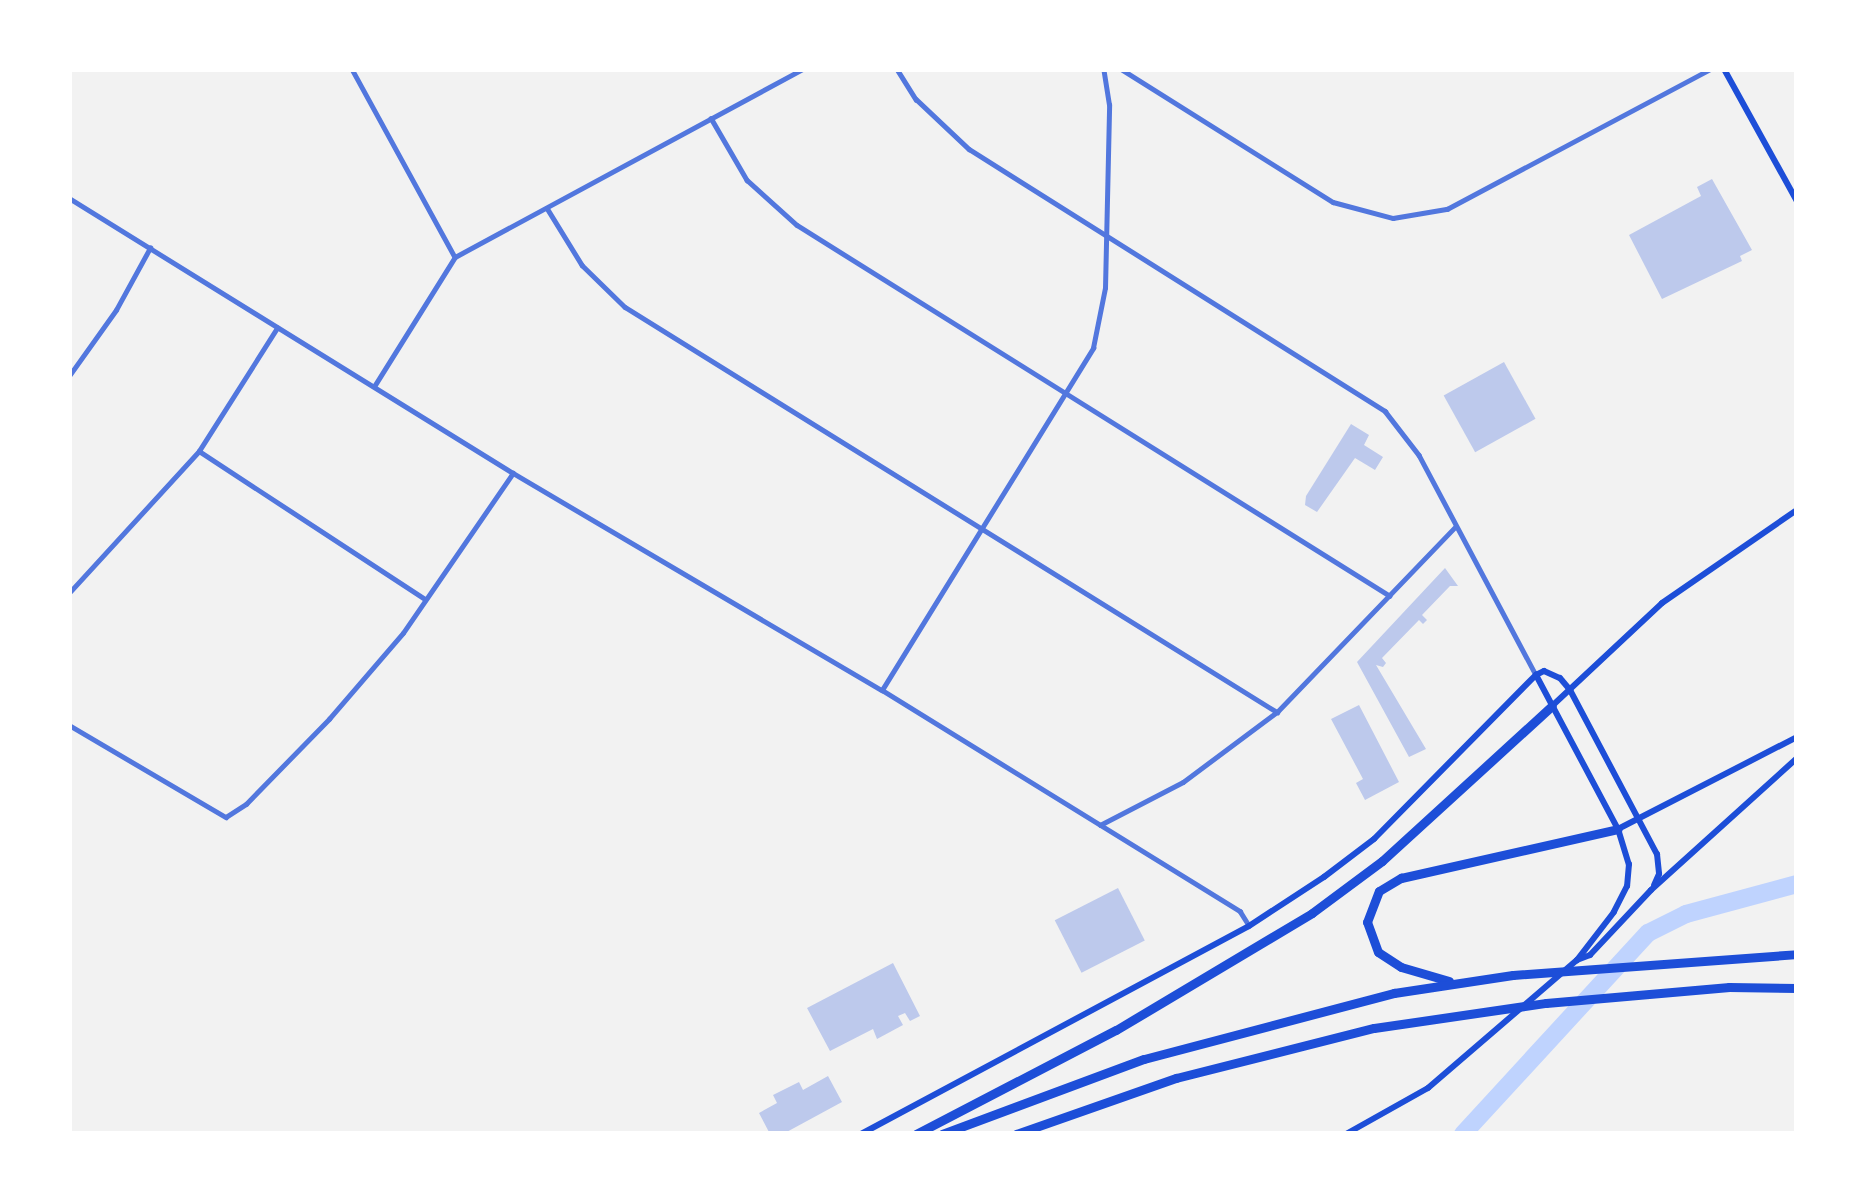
<!DOCTYPE html>
<html>
<head>
<meta charset="utf-8">
<style>
	body { margin:0 }
	#map { position:relative; width:1866px; height:1203px; overflow:hidden; background:#f2f2f2; font-family:Ubuntu,sans-serif }
	div>[style] { position:absolute }
	.river>* { height:18px; margin:-9px; padding:0 9px; transform-origin:9px; border-radius:9px; background:#bfd3fe }
	.building>* { inset:0; background:#bdc9ec; transform-origin:0 0 }
	.minor>* { height:4.5px; margin:-2.25px; padding:0 2.25px; transform-origin:2.25px; border-radius:2.25px; background:#5277de }
	.secondary>* { height:6px; margin:-3px; padding:0 3px; transform-origin:3px; border-radius:3px; background:#1d4ed8 }
	.motorway>* { height:9px; margin:-4.5px; padding:0 4.5px; transform-origin:4.5px; border-radius:4.5px; background:#1d4ed8 }
	span { translate:-50% -50%; white-space:nowrap; text-align:center; line-height:1.15; -webkit-text-stroke:12px #fff; paint-order:stroke }
	.frame { position:absolute; inset:0; border:72px solid #fff; pointer-events:none }
</style>
</head>
<body>
<div id="map">
	<div class="river">
		<div style="left:1463px;top:1134px;width:273px;rotate:-47.4deg"></div>
		<div style="left:1648px;top:933px;width:42px;rotate:-26.6deg"></div>
		<div style="left:1686px;top:914px;width:115px;rotate:-15.1deg"></div>
	</div>
	<div class="building">
		<div style="clip-path:polygon(1712px 179px,1752px 250px,1740px 256px,1742px 261px,1662px 299px,1629px 235px,1701px 196px,1697px 187px)"></div>
		<div style="left:1504px;top:362px;width:65px;height:69px;rotate:61deg"></div>
		<div style="clip-path:polygon(1351px 424px,1369px 435px,1364px 445px,1383px 457px,1375px 470px,1355px 458px,1317px 512px,1305px 505px,1306px 496px)"></div>
		<div style="clip-path:polygon(1445px 568px,1458px 586px,1450px 586px,1422px 615px,1427px 620px,1423px 624px,1419px 620px,1382px 658px,1386px 663px,1383px 667px,1376px 665px,1426px 749px,1409px 757px,1357px 662px)"></div>
		<div style="clip-path:polygon(1359px 705px,1399px 782px,1365px 800px,1356px 783px,1363px 779px,1331px 719px)"></div>
		<div style="left:1118px;top:888px;width:59px;height:71px;rotate:63deg"></div>
		<div style="clip-path:polygon(893px 963px,920px 1016px,910px 1021px,905px 1013px,898px 1016px,903px 1025px,877px 1039px,873px 1029px,830px 1051px,807px 1008px)"></div>
		<div style="clip-path:polygon(828px 1076px,842px 1102px,783px 1134px,770px 1134px,759px 1113px,777px 1103px,773px 1095px,799px 1082px,803px 1090px)"></div>
	</div>
	<div class="minor">
		<div style="left:352px;top:69px;width:214px;rotate:61.3deg"></div>
		<div style="left:897px;top:69px;width:36px;rotate:58deg"></div>
		<div style="left:916px;top:99px;width:73px;rotate:43.3deg"></div>
		<div style="left:969px;top:149px;width:492px;rotate:32.2deg"></div>
		<div style="left:1385px;top:411px;width:56px;rotate:52.3deg"></div>
		<div style="left:1419px;top:455px;width:249px;rotate:62deg"></div>
		<div style="left:1121px;top:69px;width:250px;rotate:32.1deg"></div>
		<div style="left:1333px;top:202px;width:62px;rotate:14.9deg"></div>
		<div style="left:1393px;top:218px;width:55px;rotate:-9.5deg"></div>
		<div style="left:1447px;top:209px;width:298px;rotate:-28deg"></div>
		<div style="left:711px;top:118px;width:72px;rotate:59.9deg"></div>
		<div style="left:747px;top:180px;width:67px;rotate:42deg"></div>
		<div style="left:797px;top:225px;width:699px;rotate:32.03deg"></div>
		<div style="left:69px;top:198px;width:522px;rotate:31.77deg"></div>
		<div style="left:513px;top:473px;width:428px;rotate:30.5deg"></div>
		<div style="left:882px;top:690px;width:421px;rotate:31.7deg"></div>
		<div style="left:1240px;top:911px;width:15px;rotate:58deg"></div>
		<div style="left:547px;top:208px;width:67px;rotate:58.4deg"></div>
		<div style="left:582px;top:265px;width:60px;rotate:44.3deg"></div>
		<div style="left:625px;top:307px;width:768px;rotate:31.85deg"></div>
		<div style="left:69px;top:376px;width:81px;rotate:-54.5deg"></div>
		<div style="left:116px;top:310px;width:71px;rotate:-61.3deg"></div>
		<div style="left:375px;top:385px;width:151px;rotate:-58deg"></div>
		<div style="left:455px;top:257px;width:395px;rotate:-28.4deg"></div>
		<div style="left:199px;top:451px;width:270px;rotate:33.2deg"></div>
		<div style="left:69px;top:593px;width:193px;rotate:-47.5deg"></div>
		<div style="left:199px;top:451px;width:146px;rotate:-57.6deg"></div>
		<div style="left:882px;top:690px;width:402px;rotate:-58.3deg"></div>
		<div style="left:1093px;top:348px;width:61px;rotate:-78.7deg"></div>
		<div style="left:1105px;top:288px;width:183px;rotate:-88.7deg"></div>
		<div style="left:1109px;top:105px;width:36px;rotate:-99deg"></div>
		<div style="left:69px;top:725px;width:182px;rotate:30.4deg"></div>
		<div style="left:226px;top:817px;width:24px;rotate:-33deg"></div>
		<div style="left:246px;top:804px;width:119px;rotate:-45.7deg"></div>
		<div style="left:329px;top:719px;width:113px;rotate:-49.3deg"></div>
		<div style="left:403px;top:633px;width:194px;rotate:-55.5deg"></div>
		<div style="left:1100px;top:825px;width:93px;rotate:-27.4deg"></div>
		<div style="left:1183px;top:782px;width:117px;rotate:-36.7deg"></div>
		<div style="left:1277px;top:712px;width:257px;rotate:-46.1deg"></div>
	</div>
	<div class="secondary">
		<div style="left:1724px;top:69px;width:151px;rotate:61.1deg"></div>
		<div style="left:1536px;top:675px;width:174px;rotate:62deg"></div>
		<div style="left:1618px;top:829px;width:37px;rotate:73deg"></div>
		<div style="left:1629px;top:864px;width:22px;rotate:95deg"></div>
		<div style="left:1627px;top:886px;width:29px;rotate:117deg"></div>
		<div style="left:1614px;top:912px;width:61px;rotate:127.6deg"></div>
		<div style="left:1536px;top:675px;width:9px;rotate:-27deg"></div>
		<div style="left:1544px;top:671px;width:17px;rotate:24deg"></div>
		<div style="left:1560px;top:678px;width:16px;rotate:50deg"></div>
		<div style="left:1570px;top:690px;width:186px;rotate:62.1deg"></div>
		<div style="left:1657px;top:854px;width:20px;rotate:84deg"></div>
		<div style="left:1659px;top:874px;width:12px;rotate:114deg"></div>
		<div style="left:1552px;top:706px;width:151px;rotate:-43.1deg"></div>
		<div style="left:1662px;top:603px;width:164px;rotate:-34.6deg"></div>
		<div style="left:1618px;top:829px;width:201px;rotate:-27.2deg"></div>
		<div style="left:861px;top:1134px;width:440px;rotate:-28.2deg"></div>
		<div style="left:1249px;top:926px;width:90px;rotate:-33.2deg"></div>
		<div style="left:1324px;top:877px;width:63px;rotate:-37.2deg"></div>
		<div style="left:1374px;top:839px;width:231px;rotate:-45.4deg"></div>
		<div style="left:1346px;top:1134px;width:94px;rotate:-29.3deg"></div>
		<div style="left:1428px;top:1088px;width:196px;rotate:-40.7deg"></div>
		<div style="left:1577px;top:960px;width:14px;rotate:-21deg"></div>
		<div style="left:1590px;top:955px;width:89px;rotate:-46.8deg"></div>
		<div style="left:1651px;top:890px;width:197px;rotate:-42.1deg"></div>
	</div>
	<div class="motorway">
		<div style="left:1449px;top:981px;width:50px;rotate:-163.7deg"></div>
		<div style="left:1401px;top:967px;width:27px;rotate:-147deg"></div>
		<div style="left:1378px;top:952px;width:32px;rotate:-110deg"></div>
		<div style="left:1367px;top:922px;width:33px;rotate:-69deg"></div>
		<div style="left:1379px;top:891px;width:26px;rotate:-31deg"></div>
		<div style="left:1401px;top:878px;width:222px;rotate:-12.7deg"></div>
		<div style="left:916px;top:1134px;width:225px;rotate:-27.5deg"></div>
		<div style="left:1116px;top:1030px;width:228px;rotate:-30.8deg"></div>
		<div style="left:1312px;top:913px;width:87px;rotate:-36.6deg"></div>
		<div style="left:1382px;top:861px;width:230px;rotate:-42.4deg"></div>
		<div style="left:942px;top:1134px;width:215px;rotate:-20.4deg"></div>
		<div style="left:1144px;top:1059px;width:259px;rotate:-14.8deg"></div>
		<div style="left:1394px;top:993px;width:120px;rotate:-8.6deg"></div>
		<div style="left:1513px;top:975px;width:285px;rotate:-4.2deg"></div>
		<div style="left:1016px;top:1134px;width:170px;rotate:-19.3deg"></div>
		<div style="left:1176px;top:1078px;width:204px;rotate:-14.2deg"></div>
		<div style="left:1374px;top:1028px;width:174px;rotate:-8.3deg"></div>
		<div style="left:1546px;top:1003px;width:184px;rotate:-5deg"></div>
		<div style="left:1729px;top:987px;width:68px;rotate:0.8deg"></div>
	</div>
	<div class="frame"></div>
</div>
</body>
</html>
